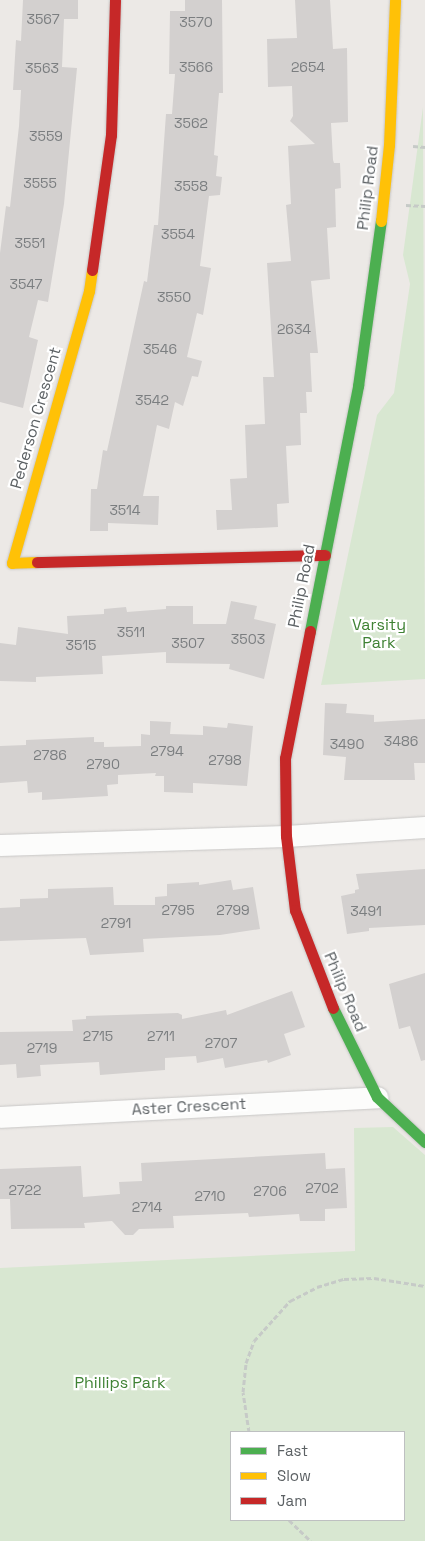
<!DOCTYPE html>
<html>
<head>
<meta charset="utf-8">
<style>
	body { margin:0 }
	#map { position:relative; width:425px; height:1541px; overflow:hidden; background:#ece9e6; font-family:"Space Grotesk",sans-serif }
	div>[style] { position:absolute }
	.green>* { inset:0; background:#d8e7d1 }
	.building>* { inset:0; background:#d3d0cf }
	.path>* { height:3px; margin-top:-1.5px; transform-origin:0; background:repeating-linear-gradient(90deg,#c6cac7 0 5px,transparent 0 7.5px) }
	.roads { filter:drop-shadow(0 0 1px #c8c7c6) drop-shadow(0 0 1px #c8c7c6) }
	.street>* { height:21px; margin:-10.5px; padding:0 10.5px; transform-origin:10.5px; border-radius:10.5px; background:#fcfcfb }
	.fast>* { height:11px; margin:-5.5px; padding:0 5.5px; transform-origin:5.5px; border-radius:5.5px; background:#4caf50 }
	.slow>* { height:11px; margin:-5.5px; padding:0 5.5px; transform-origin:5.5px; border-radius:5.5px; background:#ffc107 }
	.jam>* { height:11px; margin:-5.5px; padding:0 5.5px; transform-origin:5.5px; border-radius:5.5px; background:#c62828 }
	span { translate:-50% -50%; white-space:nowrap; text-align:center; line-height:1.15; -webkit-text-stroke:4.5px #fff; paint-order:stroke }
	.number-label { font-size:14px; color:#7b7e80 }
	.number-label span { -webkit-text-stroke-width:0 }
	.street-label { font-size:16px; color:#5c6164 }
	.park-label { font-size:16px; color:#3f8234 }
	.legend { position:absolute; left:230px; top:1431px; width:175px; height:90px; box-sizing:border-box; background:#fff; border:1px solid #bec0c1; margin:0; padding:6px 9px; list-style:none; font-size:15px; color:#5c6164 }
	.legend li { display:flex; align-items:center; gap:10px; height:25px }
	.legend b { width:25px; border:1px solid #bec0c1 }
</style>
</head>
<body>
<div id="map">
	<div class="green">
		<div style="clip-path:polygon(423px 107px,425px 679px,321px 685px,377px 415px,394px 393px,410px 284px,403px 255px)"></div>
		<div style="clip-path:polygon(evenodd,393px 1127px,425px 1155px,425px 1541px,0 1541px,0 1268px,355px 1251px,354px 1128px,393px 1127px,231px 1432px,404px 1432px,404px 1520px,231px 1520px,231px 1432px)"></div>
	</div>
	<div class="building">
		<div style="clip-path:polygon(23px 0,78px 0,78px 19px,64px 19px,62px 67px,77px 68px,64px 204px,48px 302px,38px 300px,29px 337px,38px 340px,23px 408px,0 402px,0 253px,6px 206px,10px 207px,19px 126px,21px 90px,13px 90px,16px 40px,21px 41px)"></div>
		<div style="clip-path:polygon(185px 0,222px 0,223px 93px,219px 93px,214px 155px,218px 156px,216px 176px,222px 177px,220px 195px,209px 196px,200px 266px,211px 268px,203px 315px,197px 313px,187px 357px,202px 361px,198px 377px,192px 376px,183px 406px,175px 402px,169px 429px,157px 425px,143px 496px,159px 496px,158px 525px,108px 523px,108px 531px,90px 531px,91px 489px,97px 489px,103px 450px,107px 451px,144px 281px,147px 282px,154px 225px,158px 225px,166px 114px,172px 114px,175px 74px,169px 74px,170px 11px,185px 11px)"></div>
		<div style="clip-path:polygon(295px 0,330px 0,333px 49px,347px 48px,348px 122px,331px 123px,333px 160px,334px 163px,340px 163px,341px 188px,335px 189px,336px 227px,327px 228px,330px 279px,311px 281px,318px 353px,310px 353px,312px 392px,306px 392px,307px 413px,300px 413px,301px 445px,286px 446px,289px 503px,277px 504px,278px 527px,217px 530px,216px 510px,232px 510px,230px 479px,247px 478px,245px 425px,265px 424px,263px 377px,274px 377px,267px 263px,291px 261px,286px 205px,291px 204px,288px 146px,315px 144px,290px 121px,293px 116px,292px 86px,268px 87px,267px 39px,297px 38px)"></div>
		<div style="clip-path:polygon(231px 601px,257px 606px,254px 619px,276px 624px,264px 679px,229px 669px,230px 664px,166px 663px,166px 652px,102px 656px,103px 674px,36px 677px,36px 682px,0 681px,0 643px,16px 645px,18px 627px,68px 634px,67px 616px,104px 614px,104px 609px,126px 607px,127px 612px,166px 609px,166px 606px,193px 606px,193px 624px,226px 624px)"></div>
		<div style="clip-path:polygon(325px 703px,347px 704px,346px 713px,374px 715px,374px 722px,425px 719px,425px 763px,414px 763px,415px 780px,344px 780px,346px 757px,323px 755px)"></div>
		<div style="clip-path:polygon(150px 721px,171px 722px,170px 734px,203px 735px,203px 726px,227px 728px,228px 723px,253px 726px,247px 786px,193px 783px,193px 793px,164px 792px,164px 776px,155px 776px,156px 773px,118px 775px,118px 784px,107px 785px,108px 796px,42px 800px,42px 792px,28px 793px,27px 781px,0 783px,0 746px,26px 745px,26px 740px,94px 737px,94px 742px,104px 742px,104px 747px,141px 746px,141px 734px,150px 735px)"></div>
		<div style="clip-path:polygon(425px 869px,425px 925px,369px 928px,369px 931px,347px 934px,341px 896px,355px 893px,355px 890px,359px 889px,356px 874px)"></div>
		<div style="clip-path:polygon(231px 880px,233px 890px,253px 887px,260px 929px,220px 935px,143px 939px,144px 952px,90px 955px,86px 938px,0 941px,0 908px,20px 907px,20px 899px,48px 898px,48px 889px,113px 887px,114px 905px,155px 905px,155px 897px,167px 896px,167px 884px,199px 882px,199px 885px)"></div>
		<div style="clip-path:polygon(425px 973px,425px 1060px,421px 1061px,410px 1026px,399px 1029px,389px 984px)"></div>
		<div style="clip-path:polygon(292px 991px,305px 1027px,284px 1034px,291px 1055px,268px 1063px,267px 1060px,225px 1068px,223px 1058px,197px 1063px,196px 1056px,165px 1058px,165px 1070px,100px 1075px,99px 1062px,40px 1065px,41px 1076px,17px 1078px,16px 1064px,0 1065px,0 1032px,73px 1031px,72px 1020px,86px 1019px,86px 1016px,178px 1013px,182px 1015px,182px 1019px,226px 1010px,227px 1015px)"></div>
		<div style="clip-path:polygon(325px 1153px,326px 1169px,345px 1168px,347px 1208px,325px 1209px,325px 1221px,300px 1221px,299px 1214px,249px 1217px,248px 1213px,173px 1216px,174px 1228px,139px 1229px,133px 1235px,125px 1235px,112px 1221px,84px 1223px,85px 1228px,11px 1229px,10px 1199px,0 1199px,0 1169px,81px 1166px,83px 1197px,120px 1194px,119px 1182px,142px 1181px,141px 1163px)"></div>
	</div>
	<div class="path">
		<div style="left:413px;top:146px;width:12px;rotate:5deg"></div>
		<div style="left:406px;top:205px;width:19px;rotate:3deg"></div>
		<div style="left:249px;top:1432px;width:40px;rotate:-98.5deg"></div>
		<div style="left:243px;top:1392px;width:29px;rotate:-84deg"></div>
		<div style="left:246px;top:1363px;width:23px;rotate:-70deg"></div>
		<div style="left:254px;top:1341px;width:54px;rotate:-48deg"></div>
		<div style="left:290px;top:1301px;width:30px;rotate:-27deg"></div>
		<div style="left:317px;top:1287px;width:28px;rotate:-17deg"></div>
		<div style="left:344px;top:1279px;width:30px;rotate:-2deg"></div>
		<div style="left:374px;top:1278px;width:52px;rotate:8.9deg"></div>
		<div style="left:289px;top:1520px;width:30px;rotate:44deg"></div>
	</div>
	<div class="roads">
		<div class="street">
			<div style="left:0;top:845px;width:286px;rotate:-1.8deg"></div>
			<div style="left:286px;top:836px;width:139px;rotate:-3.7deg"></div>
			<div style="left:0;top:1117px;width:378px;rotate:-3deg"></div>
		</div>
		<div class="fast">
			<div style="left:310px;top:631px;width:250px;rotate:-78.9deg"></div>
			<div style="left:358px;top:386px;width:167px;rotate:-82.1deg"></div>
			<div style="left:333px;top:1008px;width:99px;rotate:63.7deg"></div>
			<div style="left:377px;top:1097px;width:66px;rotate:43.2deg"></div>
		</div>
		<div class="slow">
			<div style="left:381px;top:221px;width:76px;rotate:-84deg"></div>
			<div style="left:389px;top:145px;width:145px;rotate:-87.6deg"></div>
			<div style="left:37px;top:562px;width:25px;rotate:178deg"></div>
			<div style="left:12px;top:563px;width:283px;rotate:-74.2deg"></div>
			<div style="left:89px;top:291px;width:21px;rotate:-82deg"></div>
		</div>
		<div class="jam">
			<div style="left:92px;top:270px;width:136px;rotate:-82deg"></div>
			<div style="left:111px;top:135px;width:135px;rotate:-88.3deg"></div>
			<div style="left:37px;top:562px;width:288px;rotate:-1.4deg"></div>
			<div style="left:310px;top:631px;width:129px;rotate:101.1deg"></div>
			<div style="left:285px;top:758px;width:78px;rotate:89.3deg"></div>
			<div style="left:286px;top:836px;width:75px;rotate:83.1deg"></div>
			<div style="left:295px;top:910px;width:105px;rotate:68.8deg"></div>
		</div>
	</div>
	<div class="number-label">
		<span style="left:43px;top:19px">3567</span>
		<span style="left:196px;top:22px">3570</span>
		<span style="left:196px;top:67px">3566</span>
		<span style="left:308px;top:67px">2654</span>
		<span style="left:42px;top:68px">3563</span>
		<span style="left:191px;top:123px">3562</span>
		<span style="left:46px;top:136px">3559</span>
		<span style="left:40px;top:183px">3555</span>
		<span style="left:191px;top:186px">3558</span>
		<span style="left:178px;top:234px">3554</span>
		<span style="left:30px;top:243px">3551</span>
		<span style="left:26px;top:284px">3547</span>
		<span style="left:174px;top:297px">3550</span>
		<span style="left:294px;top:329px">2634</span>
		<span style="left:160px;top:349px">3546</span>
		<span style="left:152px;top:400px">3542</span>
		<span style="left:125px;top:510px">3514</span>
		<span style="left:131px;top:632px">3511</span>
		<span style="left:248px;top:639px">3503</span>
		<span style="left:188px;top:643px">3507</span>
		<span style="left:81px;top:645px">3515</span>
		<span style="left:401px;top:741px">3486</span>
		<span style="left:347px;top:744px">3490</span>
		<span style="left:167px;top:751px">2794</span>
		<span style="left:50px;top:755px">2786</span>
		<span style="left:225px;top:760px">2798</span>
		<span style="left:103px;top:764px">2790</span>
		<span style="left:178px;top:910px">2795</span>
		<span style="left:233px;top:910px">2799</span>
		<span style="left:366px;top:911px">3491</span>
		<span style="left:116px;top:923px">2791</span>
		<span style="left:98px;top:1036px">2715</span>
		<span style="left:161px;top:1036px">2711</span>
		<span style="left:221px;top:1043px">2707</span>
		<span style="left:42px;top:1048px">2719</span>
		<span style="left:322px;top:1188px">2702</span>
		<span style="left:25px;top:1190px">2722</span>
		<span style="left:270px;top:1191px">2706</span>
		<span style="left:210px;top:1196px">2710</span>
		<span style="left:147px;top:1207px">2714</span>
	</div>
	<div class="street-label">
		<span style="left:368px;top:188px;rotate:-83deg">Philip Road</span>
		<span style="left:36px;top:418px;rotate:-74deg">Pederson Crescent</span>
		<span style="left:302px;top:586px;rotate:-79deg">Philip Road</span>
		<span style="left:345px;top:992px;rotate:67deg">Philip Road</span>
		<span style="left:189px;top:1107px;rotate:-3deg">Aster Crescent</span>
	</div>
	<div class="park-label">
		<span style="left:379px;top:634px">Varsity<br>Park</span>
		<span style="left:120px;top:1383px">Phillips Park</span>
	</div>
	<ul class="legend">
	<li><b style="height:6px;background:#4caf50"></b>Fast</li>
	<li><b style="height:6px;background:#ffc107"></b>Slow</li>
	<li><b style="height:6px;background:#c62828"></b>Jam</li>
	</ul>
</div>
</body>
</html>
